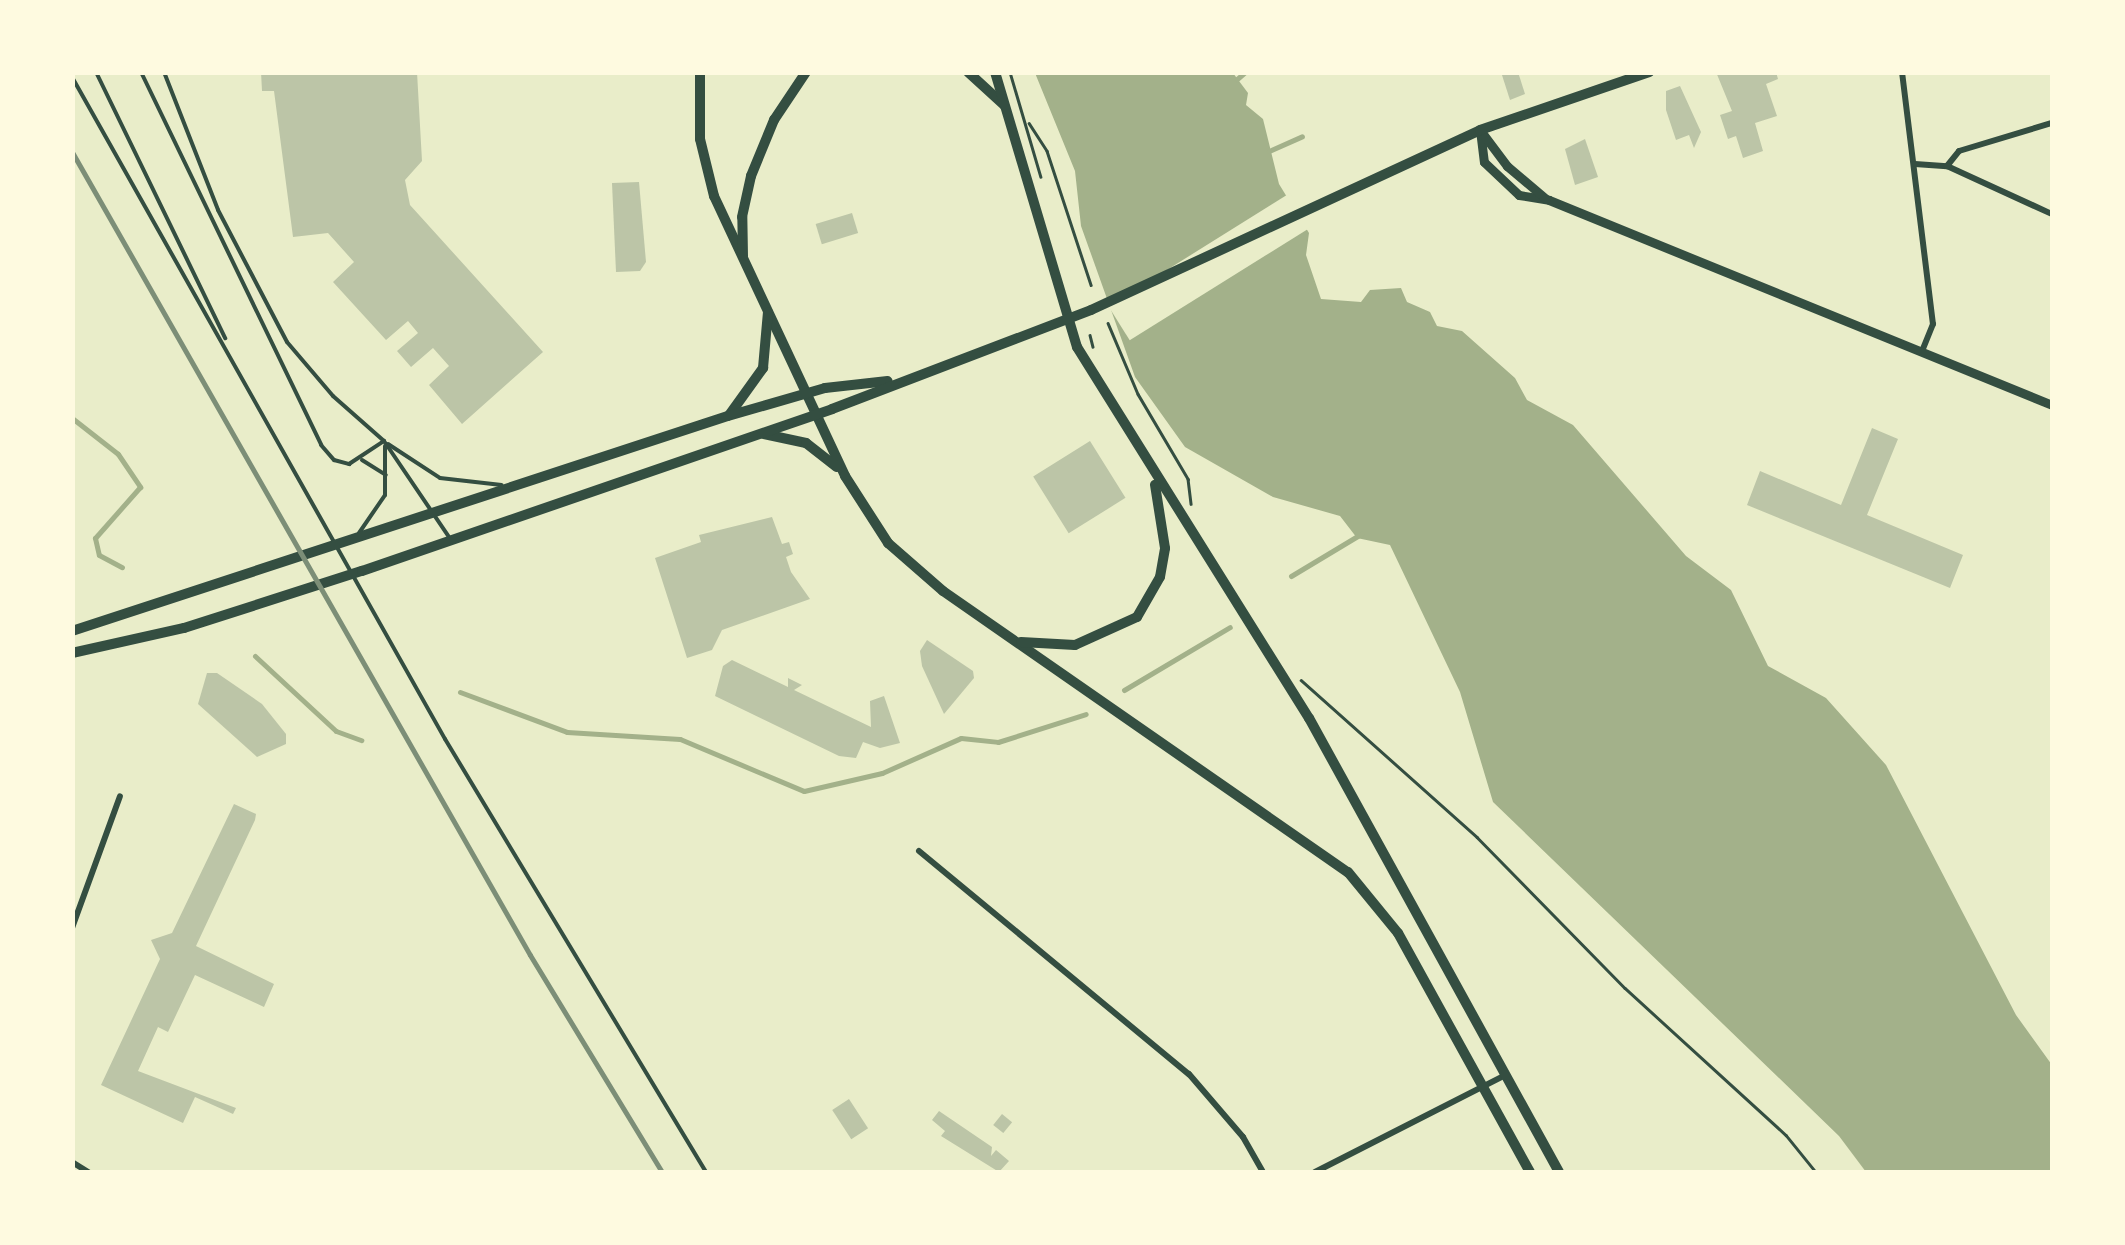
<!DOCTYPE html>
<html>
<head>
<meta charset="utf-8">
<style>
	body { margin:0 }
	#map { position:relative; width:2125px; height:1245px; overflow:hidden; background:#e9edc9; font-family:"Space Grotesk",sans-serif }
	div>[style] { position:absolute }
	.water>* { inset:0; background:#a3b18a }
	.pier>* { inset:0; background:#e9edc9; transform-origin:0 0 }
	.stream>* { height:5px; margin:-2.5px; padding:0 2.5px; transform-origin:2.5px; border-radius:2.5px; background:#a3b18a }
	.building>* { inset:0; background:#bcc5a7; transform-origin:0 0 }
	.path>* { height:2.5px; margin:-1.25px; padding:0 1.25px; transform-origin:1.25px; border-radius:1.25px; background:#344e41 }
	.service>* { height:4px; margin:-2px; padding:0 2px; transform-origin:2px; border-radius:2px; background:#344e41 }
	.minor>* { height:6px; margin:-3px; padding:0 3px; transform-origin:3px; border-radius:3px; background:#344e41 }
	.tertiary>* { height:9px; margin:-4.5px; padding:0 4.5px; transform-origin:4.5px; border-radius:4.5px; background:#344e41 }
	.primary>* { height:10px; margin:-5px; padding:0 5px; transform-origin:5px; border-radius:5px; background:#344e41 }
	.rail>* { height:5px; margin:-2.5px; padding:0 2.5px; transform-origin:2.5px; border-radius:2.5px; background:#7c8e77 }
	span { translate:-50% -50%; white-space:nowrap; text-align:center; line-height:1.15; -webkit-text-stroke:8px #fefae0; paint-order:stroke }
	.frame { position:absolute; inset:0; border:75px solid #fefae0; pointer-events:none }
</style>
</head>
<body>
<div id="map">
	<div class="water">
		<div style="clip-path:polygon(1035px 73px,1233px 73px,1248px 93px,1246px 105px,1263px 119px,1279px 184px,1309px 233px,1306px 255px,1321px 299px,1361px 302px,1370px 290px,1401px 288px,1407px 302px,1430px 312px,1437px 326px,1462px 331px,1515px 378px,1527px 400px,1573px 425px,1686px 556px,1731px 590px,1768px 666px,1826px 698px,1886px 765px,2016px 1015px,2052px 1065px,2052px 1172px,1866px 1172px,1839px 1136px,1493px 802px,1460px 692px,1390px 545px,1357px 538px,1340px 516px,1273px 497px,1185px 447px,1135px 377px,1081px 226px,1075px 171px)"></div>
	</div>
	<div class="pier">
		<div style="left:1290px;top:193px;width:40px;height:214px;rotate:58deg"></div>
	</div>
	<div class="stream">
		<div style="left:1237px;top:79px;width:11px;rotate:-41deg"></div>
		<div style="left:1269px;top:151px;width:36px;rotate:-24deg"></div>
		<div style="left:72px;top:418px;width:58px;rotate:38deg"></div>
		<div style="left:118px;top:454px;width:40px;rotate:56deg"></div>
		<div style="left:140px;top:487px;width:68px;rotate:131.4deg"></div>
		<div style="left:95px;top:538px;width:17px;rotate:77deg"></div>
		<div style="left:99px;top:555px;width:26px;rotate:28deg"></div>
		<div style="left:1291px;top:576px;width:82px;rotate:-31deg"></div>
		<div style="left:255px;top:656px;width:110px;rotate:42.8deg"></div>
		<div style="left:336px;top:731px;width:27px;rotate:20deg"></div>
		<div style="left:1124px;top:690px;width:123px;rotate:-30.7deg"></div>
		<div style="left:460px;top:692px;width:114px;rotate:20.5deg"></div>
		<div style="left:567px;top:732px;width:113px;rotate:3.5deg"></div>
		<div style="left:680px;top:739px;width:134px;rotate:22.8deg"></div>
		<div style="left:804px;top:791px;width:80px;rotate:-13deg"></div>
		<div style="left:882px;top:773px;width:86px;rotate:-23.9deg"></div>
		<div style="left:961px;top:738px;width:37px;rotate:6deg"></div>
		<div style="left:998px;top:742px;width:92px;rotate:-17.7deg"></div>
	</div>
	<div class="building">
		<div style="clip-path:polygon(261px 72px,417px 72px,422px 161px,405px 180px,410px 205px,543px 352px,462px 424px,429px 385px,449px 366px,433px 348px,411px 367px,397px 351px,418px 333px,408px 321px,386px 340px,333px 282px,354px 262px,328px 233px,293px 237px,274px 91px,262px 91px)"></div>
		<div style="clip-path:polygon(1501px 72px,1518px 72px,1525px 94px,1510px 100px)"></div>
		<div style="clip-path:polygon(1716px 72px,1776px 72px,1778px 79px,1766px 84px,1777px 116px,1755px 123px,1763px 151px,1743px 158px,1736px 136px,1728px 139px,1720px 115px,1732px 111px)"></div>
		<div style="clip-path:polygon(1680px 86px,1701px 132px,1694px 148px,1689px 135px,1676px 140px,1666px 110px,1666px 91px)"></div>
		<div style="clip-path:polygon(1585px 139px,1598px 177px,1575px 185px,1565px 149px)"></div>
		<div style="clip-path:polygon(639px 182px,646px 262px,640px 271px,616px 272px,612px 183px)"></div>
		<div style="left:852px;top:213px;width:21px;height:38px;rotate:73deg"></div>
		<div style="clip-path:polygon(1872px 428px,1898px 439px,1867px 515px,1963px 555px,1950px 588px,1747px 505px,1760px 471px,1841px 505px)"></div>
		<div style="left:1090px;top:441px;width:67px;height:67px;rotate:58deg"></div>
		<div style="clip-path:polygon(772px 517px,782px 544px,789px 542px,793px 554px,786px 557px,791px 572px,810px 599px,722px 630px,712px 650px,687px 658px,655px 558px,701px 542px,699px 535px)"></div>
		<div style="clip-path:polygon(927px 640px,973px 671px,974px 678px,944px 714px,922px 666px,920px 651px)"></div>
		<div style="clip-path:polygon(732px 660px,788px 687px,788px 678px,802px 685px,794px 690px,871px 727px,870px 701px,884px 696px,900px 743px,880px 748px,863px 742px,856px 758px,839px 756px,715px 696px,723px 666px)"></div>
		<div style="clip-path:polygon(207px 673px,217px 673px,262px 704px,286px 734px,286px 744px,257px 757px,198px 704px)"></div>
		<div style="clip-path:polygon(234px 804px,256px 814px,255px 820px,196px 946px,274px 984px,264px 1007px,195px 975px,168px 1032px,158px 1027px,138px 1071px,236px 1108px,233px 1114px,195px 1097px,183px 1123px,101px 1085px,160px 959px,151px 940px,172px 933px)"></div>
		<div style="left:849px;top:1099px;width:35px;height:20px;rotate:57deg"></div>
		<div style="clip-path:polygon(939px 1111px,992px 1147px,991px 1156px,996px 1150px,1009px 1161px,999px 1172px,941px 1136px,945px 1131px,932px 1120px)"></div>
		<div style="left:1002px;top:1114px;width:13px;height:14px;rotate:39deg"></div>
	</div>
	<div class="path">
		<div style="left:1010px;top:72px;width:109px;rotate:73.6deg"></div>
		<div style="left:1029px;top:123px;width:33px;rotate:57deg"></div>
		<div style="left:1047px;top:151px;width:141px;rotate:71.8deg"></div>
		<div style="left:1108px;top:323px;width:77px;rotate:67.1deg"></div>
		<div style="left:1138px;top:394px;width:99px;rotate:59.5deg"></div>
		<div style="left:1188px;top:479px;width:25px;rotate:83deg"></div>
		<div style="left:1090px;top:335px;width:12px;rotate:76deg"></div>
		<div style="left:1301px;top:680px;width:236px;rotate:41.7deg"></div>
		<div style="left:1477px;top:837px;width:211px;rotate:45.6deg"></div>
		<div style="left:1625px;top:988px;width:218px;rotate:42.4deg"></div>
		<div style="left:1786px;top:1135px;width:48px;rotate:51deg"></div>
	</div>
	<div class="service">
		<div style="left:96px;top:72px;width:296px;rotate:64.1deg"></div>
		<div style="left:141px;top:72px;width:414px;rotate:64.2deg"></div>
		<div style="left:321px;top:445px;width:20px;rotate:49deg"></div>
		<div style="left:334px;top:460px;width:16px;rotate:15deg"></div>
		<div style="left:349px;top:464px;width:42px;rotate:-33.3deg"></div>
		<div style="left:164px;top:72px;width:148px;rotate:68.6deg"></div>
		<div style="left:218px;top:210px;width:149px;rotate:62.4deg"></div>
		<div style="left:287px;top:342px;width:71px;rotate:49.6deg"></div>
		<div style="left:333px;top:396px;width:68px;rotate:41.4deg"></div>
		<div style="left:384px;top:441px;width:120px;rotate:55.9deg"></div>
		<div style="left:72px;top:77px;width:760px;rotate:60.6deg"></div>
		<div style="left:445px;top:739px;width:506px;rotate:58.92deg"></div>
		<div style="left:388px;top:444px;width:62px;rotate:33.2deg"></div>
		<div style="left:440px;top:478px;width:62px;rotate:6.4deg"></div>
		<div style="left:362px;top:460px;width:28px;rotate:32deg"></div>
		<div style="left:359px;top:533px;width:46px;rotate:-55.6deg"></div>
		<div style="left:385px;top:495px;width:49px;rotate:-90deg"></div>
	</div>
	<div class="minor">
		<div style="left:1902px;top:72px;width:254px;rotate:83deg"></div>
		<div style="left:1933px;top:324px;width:29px;rotate:112deg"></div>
		<div style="left:1915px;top:164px;width:32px;rotate:4deg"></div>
		<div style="left:1947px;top:166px;width:115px;rotate:24.6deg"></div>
		<div style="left:1947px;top:166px;width:19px;rotate:-51deg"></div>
		<div style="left:1959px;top:151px;width:97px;rotate:-16.8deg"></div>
		<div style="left:919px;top:851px;width:350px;rotate:39.6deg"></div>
		<div style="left:1189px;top:1074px;width:83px;rotate:49.4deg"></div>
		<div style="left:1243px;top:1137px;width:40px;rotate:60.3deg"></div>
		<div style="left:72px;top:928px;width:140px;rotate:-70deg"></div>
		<div style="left:72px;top:1162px;width:19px;rotate:32deg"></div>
		<div style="left:1315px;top:1172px;width:213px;rotate:-27deg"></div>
	</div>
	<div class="tertiary">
		<div style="left:1480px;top:130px;width:32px;rotate:83deg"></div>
		<div style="left:1484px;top:162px;width:48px;rotate:43.3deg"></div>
		<div style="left:1519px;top:195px;width:30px;rotate:9deg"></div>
		<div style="left:1549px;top:200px;width:543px;rotate:22.17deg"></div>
		<div style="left:1480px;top:130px;width:45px;rotate:53.1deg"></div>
		<div style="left:1507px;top:166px;width:51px;rotate:40.2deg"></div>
	</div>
	<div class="primary">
		<div style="left:700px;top:72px;width:67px;rotate:90deg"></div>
		<div style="left:700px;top:139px;width:59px;rotate:76.2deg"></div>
		<div style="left:714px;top:196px;width:309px;rotate:64.9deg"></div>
		<div style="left:845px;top:476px;width:80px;rotate:57.3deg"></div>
		<div style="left:888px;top:543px;width:73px;rotate:41.1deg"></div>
		<div style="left:943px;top:591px;width:493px;rotate:34.8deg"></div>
		<div style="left:1348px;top:872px;width:79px;rotate:50.7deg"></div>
		<div style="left:1398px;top:933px;width:273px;rotate:61.1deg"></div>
		<div style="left:968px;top:72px;width:49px;rotate:42.5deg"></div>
		<div style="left:995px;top:72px;width:287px;rotate:73.4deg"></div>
		<div style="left:1077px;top:347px;width:438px;rotate:58deg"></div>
		<div style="left:1309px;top:718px;width:518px;rotate:61.16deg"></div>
		<div style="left:743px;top:256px;width:39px;rotate:-91deg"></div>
		<div style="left:742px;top:217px;width:42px;rotate:-77.6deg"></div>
		<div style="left:751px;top:176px;width:61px;rotate:-67.7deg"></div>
		<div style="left:774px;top:120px;width:58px;rotate:-56.3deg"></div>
		<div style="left:730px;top:414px;width:57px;rotate:-54.3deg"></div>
		<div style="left:763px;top:368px;width:56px;rotate:-84.9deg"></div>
		<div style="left:764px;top:434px;width:43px;rotate:12.1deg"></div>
		<div style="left:806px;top:443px;width:39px;rotate:38deg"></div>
		<div style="left:72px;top:631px;width:690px;rotate:-18.15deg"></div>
		<div style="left:728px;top:416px;width:101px;rotate:-16.1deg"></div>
		<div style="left:825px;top:388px;width:63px;rotate:-6.3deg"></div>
		<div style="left:1021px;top:642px;width:54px;rotate:3.2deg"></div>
		<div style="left:1075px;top:645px;width:68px;rotate:-24.3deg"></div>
		<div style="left:1137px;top:617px;width:46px;rotate:-60.1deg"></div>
		<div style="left:1160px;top:577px;width:29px;rotate:-80deg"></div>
		<div style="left:1165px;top:548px;width:64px;rotate:-99deg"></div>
		<div style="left:72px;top:653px;width:115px;rotate:-12.6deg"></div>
		<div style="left:184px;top:628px;width:187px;rotate:-17.8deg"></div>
		<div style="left:362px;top:571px;width:497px;rotate:-19deg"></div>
		<div style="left:832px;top:409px;width:277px;rotate:-20.9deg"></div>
		<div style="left:1091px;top:310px;width:429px;rotate:-24.8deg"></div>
		<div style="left:1480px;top:130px;width:179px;rotate:-18.9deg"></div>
	</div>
	<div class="rail">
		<div style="left:72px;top:152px;width:924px;rotate:60.3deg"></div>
		<div style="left:530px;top:955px;width:254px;rotate:58.7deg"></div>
	</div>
	<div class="frame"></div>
</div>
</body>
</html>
